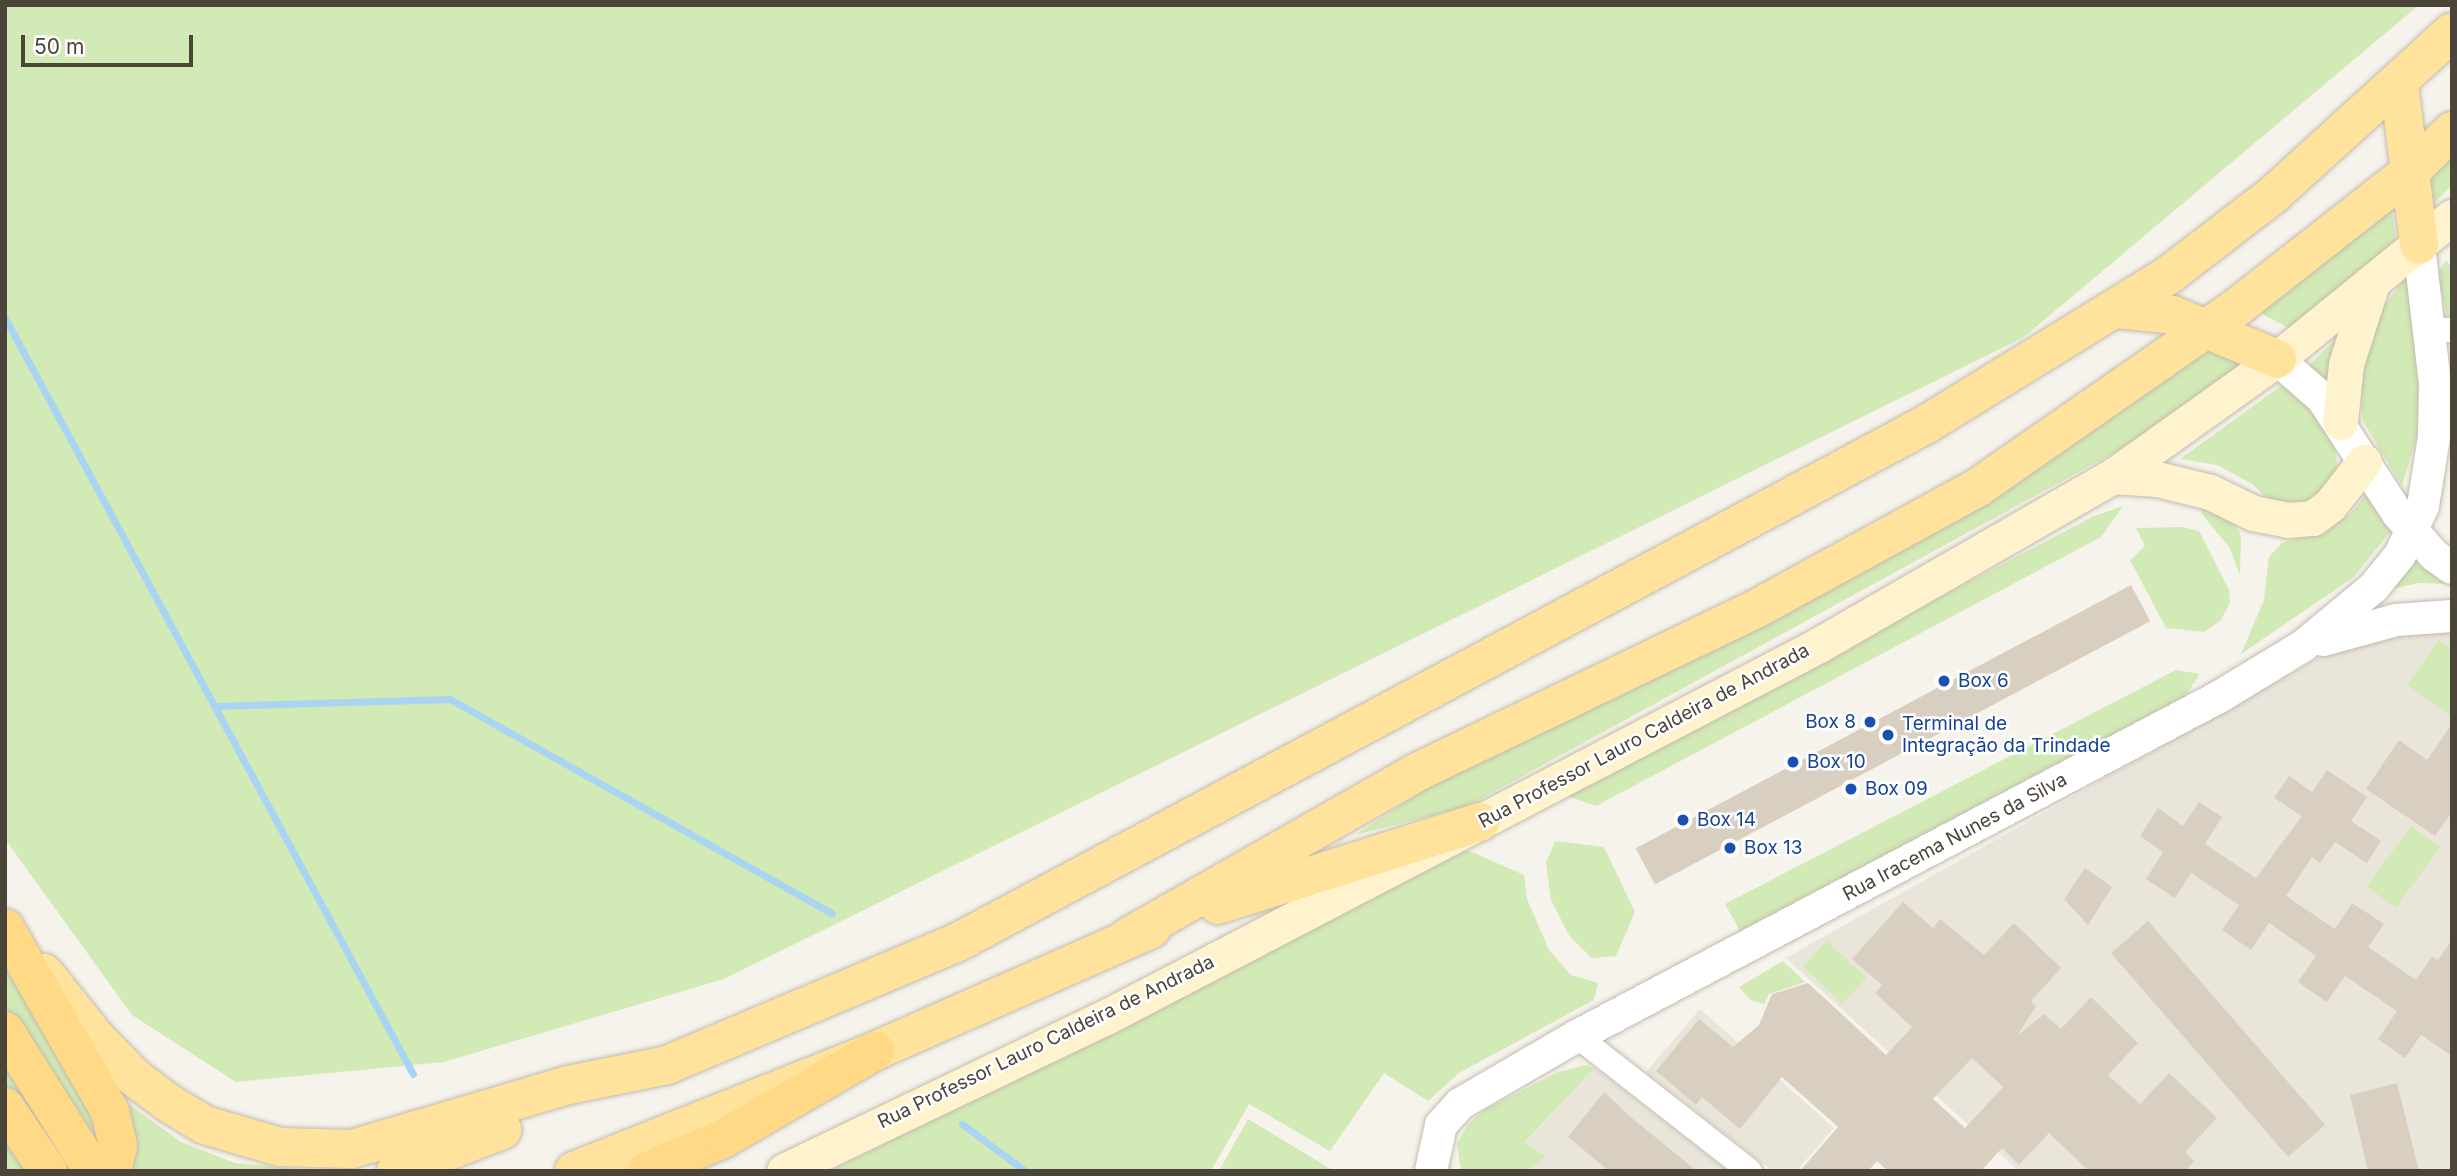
<!DOCTYPE html>
<html>
<head>
<meta charset="utf-8">
<style>
	body { margin:0 }
	#map { position:relative; width:2457px; height:1176px; overflow:hidden; background:#f6f3ec; font-family:Inter,sans-serif }
	div>[style] { position:absolute }
	.residential>* { inset:0; background:#eae5da }
	.green>* { inset:0; background:#d2eab5; transform-origin:0 0 }
	.stream>* { height:7px; margin:-3.5px; padding:0 3.5px; transform-origin:3.5px; border-radius:3.5px; background:#a9d4f2 }
	.building>* { inset:0; background:#d8cfc1; transform-origin:0 0 }
	.roads { filter:drop-shadow(0 0 2px #c2bbae) drop-shadow(0 0 2px #c2bbae) }
	.minor>* { height:24px; margin:-12px; padding:0 12px; transform-origin:12px; border-radius:12px; background:#fff }
	.tertiary>* { height:32px; margin:-16px; padding:0 16px; transform-origin:16px; border-radius:16px; background:#fff }
	.secondary>* { height:35px; margin:-17.5px; padding:0 17.5px; transform-origin:17.5px; border-radius:17.5px; background:#fff3cd }
	.primary>* { height:38px; margin:-19px; padding:0 19px; transform-origin:19px; border-radius:19px; background:#ffe39c }
	.trunk>* { height:38px; margin:-19px; padding:0 19px; transform-origin:19px; border-radius:19px; background:#ffd985 }
	.dots>* { width:19px; height:19px; translate:-50% -50%; box-sizing:border-box; border:4px solid #fff; border-radius:50% }
	span { translate:-50% -50%; white-space:nowrap; text-align:center; line-height:1.15; -webkit-text-stroke:5px #fff; paint-order:stroke }
	.transit-label { font-size:19px; color:#164399 }
	.left { translate:0 -50%; text-align:left }
	.right { translate:-100% -50%; text-align:right }
	.street-label { font-size:19px; color:#4b4439 }
	.frame { position:absolute; inset:0; border:7px solid #4b4439; pointer-events:none }
	.scale { position:absolute; left:21px; top:35px; width:172px; height:32px; box-sizing:border-box; border:4px solid #4b4439; border-top:0; padding-left:9px; font-size:21px; line-height:24px; white-space:nowrap; color:#4b4439; -webkit-text-stroke:5px #fff; paint-order:stroke }
</style>
</head>
<body>
<div id="map">
	<div class="residential">
		<div style="clip-path:polygon(2452px 627px,2452px 1171px,2019px 1171px,1786px 958px,2343px 644px)"></div>
		<div style="clip-path:polygon(1700px 1009px,1834px 1128px,1796px 1171px,1773px 1171px,1646px 1072px)"></div>
		<div style="clip-path:polygon(1595px 1068px,1728px 1171px,1525px 1171px,1545px 1157px,1525px 1143px)"></div>
	</div>
	<div class="green">
		<div style="clip-path:polygon(5px 5px,2419px 5px,2024px 337px,724px 979px,444px 1062px,236px 1082px,132px 1015px,5px 839px)"></div>
		<div style="clip-path:polygon(2452px 139px,2452px 185px,2422px 216px,2415px 173px)"></div>
		<div style="clip-path:polygon(2391px 203px,2397px 248px,2292px 330px,2255px 310px)"></div>
		<div style="clip-path:polygon(2446px 261px,2452px 266px,2452px 316px,2447px 316px,2437px 274px)"></div>
		<div style="clip-path:polygon(2408px 274px,2419px 372px,2417px 437px,2402px 486px,2363px 421px,2361px 395px,2363px 345px,2383px 307px)"></div>
		<div style="clip-path:polygon(2344px 331px,2332px 386px,2309px 365px)"></div>
		<div style="clip-path:polygon(2203px 348px,2244px 365px,2126px 446px,1466px 807px,1355px 835px,1484px 751px)"></div>
		<div style="clip-path:polygon(2285px 383px,2315px 406px,2332px 433px,2338px 469px,2317px 503px,2271px 502px,2252px 484px,2217px 465px,2180px 459px)"></div>
		<div style="clip-path:polygon(2368px 492px,2394px 527px,2354px 577px,2241px 654px,2264px 600px,2269px 557px,2282px 543px,2331px 526px,2350px 514px)"></div>
		<div style="clip-path:polygon(2123px 506px,2101px 537px,1596px 806px,1564px 795px,2094px 516px)"></div>
		<div style="clip-path:polygon(2204px 506px,2231px 517px,2241px 536px,2240px 575px,2229px 547px,2201px 513px)"></div>
		<div style="clip-path:polygon(2182px 527px,2199px 531px,2229px 590px,2230px 603px,2221px 620px,2204px 632px,2166px 628px,2130px 560px,2145px 546px,2136px 528px)"></div>
		<div style="clip-path:polygon(2415px 554px,2452px 583px,2452px 584px,2419px 583px,2387px 590px)"></div>
		<div style="clip-path:polygon(2439px 640px,2452px 649px,2452px 717px,2407px 685px)"></div>
		<div style="clip-path:polygon(2176px 670px,2200px 674px,2185px 696px,1740px 931px,1725px 904px)"></div>
		<div style="left:2411px;top:826px;width:36px;height:75px;rotate:36deg"></div>
		<div style="clip-path:polygon(1555px 841px,1604px 847px,1635px 912px,1616px 956px,1592px 958px,1570px 937px,1551px 900px,1546px 863px)"></div>
		<div style="clip-path:polygon(1467px 850px,1524px 875px,1527px 899px,1549px 950px,1571px 975px,1598px 983px,1594px 1000px,1459px 1073px,1428px 1101px,1384px 1073px,1330px 1151px,1249px 1104px,1211px 1171px,830px 1171px)"></div>
		<div style="left:1827px;top:941px;width:54px;height:35px;rotate:43deg"></div>
		<div style="clip-path:polygon(1783px 961px,1805px 982px,1769px 994px,1764px 1004px,1751px 1000px,1739px 987px)"></div>
		<div style="clip-path:polygon(5px 967px,100px 1121px,97px 1171px,5px 1171px)"></div>
		<div style="clip-path:polygon(1585px 1065px,1595px 1068px,1525px 1142px,1546px 1157px,1525px 1171px,1461px 1171px,1457px 1144px,1468px 1124px,1486px 1109px,1558px 1072px)"></div>
		<div style="clip-path:polygon(123px 1100px,181px 1142px,235px 1163px,320px 1171px,121px 1171px)"></div>
		<div style="clip-path:polygon(1248px 1119px,1334px 1171px,1219px 1171px)"></div>
	</div>
	<div class="stream">
		<div style="left:5px;top:318px;width:859px;rotate:61.65deg"></div>
		<div style="left:215px;top:706px;width:235px;rotate:-1.7deg"></div>
		<div style="left:450px;top:699px;width:438px;rotate:29.3deg"></div>
		<div style="left:962px;top:1124px;width:79px;rotate:36.7deg"></div>
	</div>
	<div class="building">
		<div style="left:2131px;top:585px;width:41px;height:561px;rotate:62deg"></div>
		<div style="clip-path:polygon(2452px 724px,2452px 812px,2435px 836px,2366px 789px,2399px 740px,2427px 760px)"></div>
		<div style="clip-path:polygon(2327px 770px,2367px 797px,2351px 821px,2381px 841px,2367px 863px,2335px 842px,2320px 863px,2312px 857px,2286px 896px,2335px 929px,2352px 903px,2384px 924px,2368px 947px,2416px 980px,2432px 956px,2438px 960px,2452px 940px,2452px 1056px,2421px 1035px,2405px 1058px,2378px 1039px,2397px 1011px,2345px 976px,2327px 1002px,2298px 982px,2316px 956px,2269px 923px,2251px 950px,2222px 930px,2239px 905px,2191px 873px,2175px 898px,2146px 879px,2163px 852px,2140px 836px,2158px 808px,2183px 826px,2199px 802px,2222px 817px,2205px 844px,2256px 878px,2302px 816px,2274px 798px,2289px 776px,2312px 792px)"></div>
		<div style="clip-path:polygon(2085px 868px,2112px 887px,2088px 925px,2064px 899px)"></div>
		<div style="clip-path:polygon(evenodd,1903px 902px,1933px 928px,1940px 919px,1984px 955px,2014px 923px,2061px 968px,2031px 1001px,2036px 1006px,2017px 1036px,2044px 1014px,2061px 1029px,2091px 997px,2138px 1043px,2108px 1075px,2140px 1104px,2169px 1073px,2217px 1118px,2185px 1152px,2194px 1161px,2185px 1171px,2089px 1171px,2049px 1133px,2019px 1165px,2002px 1148px,1981px 1171px,1888px 1171px,1877px 1161px,1868px 1171px,1800px 1171px,1838px 1127px,1782px 1077px,1740px 1129px,1702px 1097px,1696px 1105px,1656px 1071px,1699px 1019px,1733px 1047px,1759px 1025px,1772px 994px,1808px 983px,1886px 1055px,1912px 1027px,1875px 993px,1882px 985px,1852px 959px,1903px 902px,1972px 1058px,2003px 1087px,1965px 1128px,1933px 1099px,1972px 1058px)"></div>
		<div style="left:2148px;top:921px;width:270px;height:49px;rotate:49deg"></div>
		<div style="clip-path:polygon(2397px 1083px,2419px 1171px,2368px 1171px,2350px 1095px)"></div>
		<div style="clip-path:polygon(1604px 1092px,1633px 1119px,1697px 1171px,1609px 1171px,1568px 1137px)"></div>
	</div>
	<div class="roads">
		<div class="minor">
			<div style="left:2430px;top:329px;width:22px;rotate:3deg"></div>
			<div style="left:1577px;top:1036px;width:219px;rotate:38deg"></div>
		</div>
		<div class="tertiary">
			<div style="left:2277px;top:359px;width:60px;rotate:40.9deg"></div>
			<div style="left:2322px;top:398px;width:139px;rotate:56.8deg"></div>
			<div style="left:2398px;top:514px;width:55px;rotate:48.7deg"></div>
			<div style="left:2434px;top:555px;width:22px;rotate:36deg"></div>
			<div style="left:2323px;top:640px;width:76px;rotate:-15.3deg"></div>
			<div style="left:2396px;top:620px;width:56px;rotate:-4.1deg"></div>
			<div style="left:1431px;top:1171px;width:47px;rotate:-77.7deg"></div>
			<div style="left:1441px;top:1125px;width:28px;rotate:-48deg"></div>
			<div style="left:1460px;top:1104px;width:135px;rotate:-30.2deg"></div>
			<div style="left:1577px;top:1036px;width:726px;rotate:-27.84deg"></div>
			<div style="left:2219px;top:697px;width:98px;rotate:-31.3deg"></div>
			<div style="left:2303px;top:646px;width:92px;rotate:-39.7deg"></div>
			<div style="left:2374px;top:587px;width:41px;rotate:-50.9deg"></div>
			<div style="left:2400px;top:555px;width:54px;rotate:-64.9deg"></div>
			<div style="left:2423px;top:506px;width:70px;rotate:-80.9deg"></div>
			<div style="left:2434px;top:437px;width:53px;rotate:-88.9deg"></div>
			<div style="left:2435px;top:384px;width:140px;rotate:-96.6deg"></div>
		</div>
		<div class="secondary">
			<div style="left:2340px;top:422px;width:58px;rotate:-84.1deg"></div>
			<div style="left:2346px;top:364px;width:85px;rotate:-72.2deg"></div>
			<div style="left:2113px;top:476px;width:44px;rotate:3.9deg"></div>
			<div style="left:2157px;top:479px;width:55px;rotate:13.8deg"></div>
			<div style="left:2210px;top:492px;width:48px;rotate:26deg"></div>
			<div style="left:2253px;top:513px;width:36px;rotate:11deg"></div>
			<div style="left:2288px;top:520px;width:25px;rotate:-5deg"></div>
			<div style="left:2313px;top:518px;width:21px;rotate:-37deg"></div>
			<div style="left:2330px;top:505px;width:55px;rotate:-51.7deg"></div>
			<div style="left:784px;top:1171px;width:357px;rotate:-25.6deg"></div>
			<div style="left:1106px;top:1017px;width:802px;rotate:-27.56deg"></div>
			<div style="left:1817px;top:646px;width:341px;rotate:-29.9deg"></div>
			<div style="left:2113px;top:476px;width:201px;rotate:-35.5deg"></div>
			<div style="left:2277px;top:359px;width:225px;rotate:-39.1deg"></div>
		</div>
		<div class="primary">
			<div style="left:2399px;top:84px;width:162px;rotate:82.9deg"></div>
			<div style="left:2117px;top:309px;width:56px;rotate:6.1deg"></div>
			<div style="left:2173px;top:315px;width:113px;rotate:22.9deg"></div>
			<div style="left:1218px;top:905px;width:275px;rotate:-17.6deg"></div>
			<div style="left:1128px;top:937px;width:331px;rotate:-29.7deg"></div>
			<div style="left:1415px;top:773px;width:376px;rotate:-25.7deg"></div>
			<div style="left:1754px;top:610px;width:254px;rotate:-28.7deg"></div>
			<div style="left:1977px;top:488px;width:315px;rotate:-34.8deg"></div>
			<div style="left:2236px;top:308px;width:224px;rotate:-38.1deg"></div>
			<div style="left:2412px;top:170px;width:56px;rotate:-44.3deg"></div>
			<div style="left:44px;top:973px;width:83px;rotate:51.3deg"></div>
			<div style="left:96px;top:1038px;width:56px;rotate:45.7deg"></div>
			<div style="left:135px;top:1078px;width:44px;rotate:36.6deg"></div>
			<div style="left:170px;top:1104px;width:41px;rotate:31deg"></div>
			<div style="left:205px;top:1125px;width:78px;rotate:16.3deg"></div>
			<div style="left:280px;top:1147px;width:72px;rotate:1.6deg"></div>
			<div style="left:352px;top:1149px;width:225px;rotate:-16.5deg"></div>
			<div style="left:568px;top:1085px;width:101px;rotate:-11.4deg"></div>
			<div style="left:667px;top:1065px;width:316px;rotate:-22.9deg"></div>
			<div style="left:958px;top:942px;width:1097px;rotate:-28.13deg"></div>
			<div style="left:1925px;top:425px;width:288px;rotate:-31.6deg"></div>
			<div style="left:2170px;top:274px;width:130px;rotate:-37.5deg"></div>
			<div style="left:2273px;top:195px;width:242px;rotate:-42.3deg"></div>
			<div style="left:396px;top:1171px;width:114px;rotate:-21.1deg"></div>
			<div style="left:574px;top:1171px;width:324px;rotate:-21.7deg"></div>
			<div style="left:875px;top:1051px;width:302px;rotate:-23.8deg"></div>
		</div>
		<div class="trunk">
			<div style="left:5px;top:928px;width:211px;rotate:60.2deg"></div>
			<div style="left:110px;top:1111px;width:36px;rotate:77deg"></div>
			<div style="left:118px;top:1146px;width:26px;rotate:103deg"></div>
			<div style="left:5px;top:1031px;width:165px;rotate:57.8deg"></div>
			<div style="left:5px;top:1107px;width:77px;rotate:56.1deg"></div>
			<div style="left:647px;top:1171px;width:82px;rotate:-22.8deg"></div>
			<div style="left:723px;top:1139px;width:176px;rotate:-30.1deg"></div>
		</div>
	</div>
	<div class="dots">
		<div style="left:1944px;top:681px;background:#1a4fb4"></div>
		<div style="left:1870px;top:722px;background:#1a4fb4"></div>
		<div style="left:1888px;top:735px;background:#1a4fb4"></div>
		<div style="left:1793px;top:762px;background:#1a4fb4"></div>
		<div style="left:1851px;top:789px;background:#1a4fb4"></div>
		<div style="left:1683px;top:820px;background:#1a4fb4"></div>
		<div style="left:1730px;top:848px;background:#1a4fb4"></div>
	</div>
	<div class="transit-label">
		<span class="left" style="left:1958px;top:681px">Box 6</span>
		<span class="right" style="left:1856px;top:722px">Box 8</span>
		<span class="left" style="left:1902px;top:735px">Terminal de<br>Integração da Trindade</span>
		<span class="left" style="left:1807px;top:762px">Box 10</span>
		<span class="left" style="left:1865px;top:789px">Box 09</span>
		<span class="left" style="left:1697px;top:820px">Box 14</span>
		<span class="left" style="left:1744px;top:848px">Box 13</span>
	</div>
	<div class="street-label">
		<span style="left:1644px;top:736px;rotate:-28deg">Rua Professor Lauro Caldeira de Andrada</span>
		<span style="left:1955px;top:837px;rotate:-28deg">Rua Iracema Nunes da Silva</span>
		<span style="left:1046px;top:1042px;rotate:-26deg">Rua Professor Lauro Caldeira de Andrada</span>
	</div>
	<div class="frame"></div>
	<div class="scale">50 m</div>
</div>
</body>
</html>
